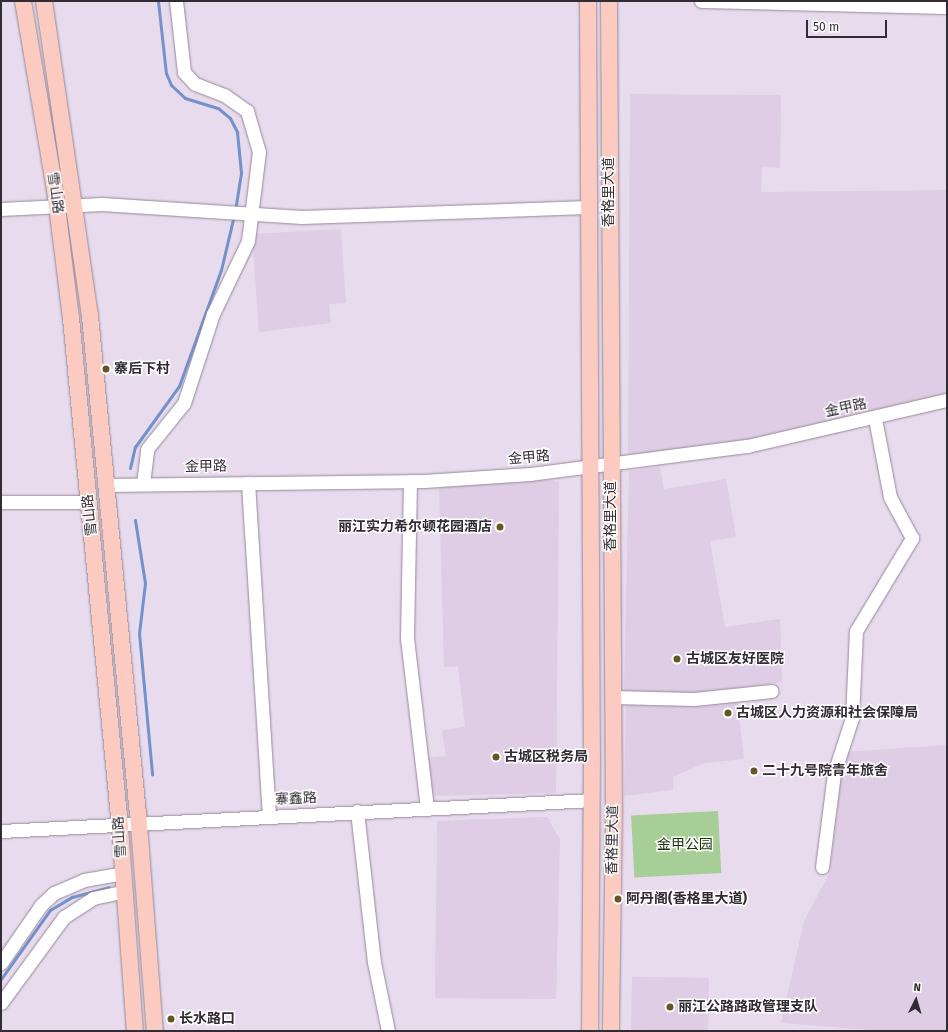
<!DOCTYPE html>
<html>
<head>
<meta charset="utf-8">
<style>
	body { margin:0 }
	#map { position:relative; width:948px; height:1032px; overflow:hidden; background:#e7dbed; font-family:"Fira Sans","Noto Sans SC",sans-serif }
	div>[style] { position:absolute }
	.built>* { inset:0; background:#decde5; transform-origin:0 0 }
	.green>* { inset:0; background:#a6ce96; transform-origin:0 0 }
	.stream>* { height:3px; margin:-1.5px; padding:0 1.5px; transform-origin:1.5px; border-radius:1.5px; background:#7391ca }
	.roads { filter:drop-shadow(0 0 1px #948999) drop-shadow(0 0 1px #948999) }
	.minor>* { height:13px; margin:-6.5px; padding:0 6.5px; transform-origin:6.5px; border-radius:6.5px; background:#fff }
	.major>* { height:16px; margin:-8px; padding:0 8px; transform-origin:8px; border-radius:8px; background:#fbcac0 }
	.dots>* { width:11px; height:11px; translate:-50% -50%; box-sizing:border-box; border:2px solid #fff; border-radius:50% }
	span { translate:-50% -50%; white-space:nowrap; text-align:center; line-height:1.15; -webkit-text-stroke:3px #fff; paint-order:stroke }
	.street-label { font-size:14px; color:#312c33 }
	.poi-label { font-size:14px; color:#312c33; font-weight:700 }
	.left { translate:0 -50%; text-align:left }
	.right { translate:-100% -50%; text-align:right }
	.park-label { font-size:14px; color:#17330a }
	.frame { position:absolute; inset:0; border:2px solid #312c33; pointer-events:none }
	.north { position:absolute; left:896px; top:980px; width:40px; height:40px; -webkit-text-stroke:3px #fff; paint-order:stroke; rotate:5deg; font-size:11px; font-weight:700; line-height:16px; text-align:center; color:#312c33 }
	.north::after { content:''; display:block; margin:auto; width:14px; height:18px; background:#312c33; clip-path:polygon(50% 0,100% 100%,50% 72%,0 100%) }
	.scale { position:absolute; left:806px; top:20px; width:81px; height:18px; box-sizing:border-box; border:2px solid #312c33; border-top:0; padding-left:5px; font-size:12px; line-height:14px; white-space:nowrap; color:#312c33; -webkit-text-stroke:3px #fff; paint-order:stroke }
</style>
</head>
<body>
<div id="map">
	<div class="built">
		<div style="clip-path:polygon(630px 94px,781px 95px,780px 168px,762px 167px,761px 192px,947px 190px,947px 395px,805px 430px,719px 445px,628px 456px)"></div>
		<div style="clip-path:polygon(341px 229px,346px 303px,329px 304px,331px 323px,259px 332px,252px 234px)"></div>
		<div style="clip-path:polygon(660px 467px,664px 489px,726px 479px,736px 537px,710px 541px,725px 627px,780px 619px,782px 682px,704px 693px,624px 692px,629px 471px)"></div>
		<div style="clip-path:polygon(547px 480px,559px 482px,556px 793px,433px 796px,428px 758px,446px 756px,442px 730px,465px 727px,458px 666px,444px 667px,439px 486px)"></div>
		<div style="clip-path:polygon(737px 700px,744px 759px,704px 763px,673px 777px,673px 790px,624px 796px,626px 705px,668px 706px)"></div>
		<div style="clip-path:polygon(946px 745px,947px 1031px,883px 1031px,781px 1023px,804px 921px,830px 872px,844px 752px)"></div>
		<div style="clip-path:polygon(547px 817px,560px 839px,556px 999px,435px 998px,437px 821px)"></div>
		<div style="left:709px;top:978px;width:53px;height:77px;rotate:91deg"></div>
	</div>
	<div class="green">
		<div style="left:718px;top:811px;width:62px;height:87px;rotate:87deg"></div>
	</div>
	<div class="stream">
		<div style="left:158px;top:1px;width:72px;rotate:83.7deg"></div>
		<div style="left:166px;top:73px;width:13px;rotate:67deg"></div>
		<div style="left:171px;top:85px;width:19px;rotate:43deg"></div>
		<div style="left:185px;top:98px;width:34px;rotate:17deg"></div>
		<div style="left:218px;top:108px;width:16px;rotate:40deg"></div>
		<div style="left:230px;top:118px;width:16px;rotate:63deg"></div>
		<div style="left:237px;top:132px;width:41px;rotate:84.4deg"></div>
		<div style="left:241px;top:173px;width:37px;rotate:99deg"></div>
		<div style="left:130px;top:468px;width:22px;rotate:-77deg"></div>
		<div style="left:135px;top:447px;width:75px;rotate:-54.2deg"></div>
		<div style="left:179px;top:386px;width:123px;rotate:-70.1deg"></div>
		<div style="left:221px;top:270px;width:57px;rotate:-76.7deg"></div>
		<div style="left:135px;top:520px;width:64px;rotate:81deg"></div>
		<div style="left:145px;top:583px;width:50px;rotate:96.8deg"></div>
		<div style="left:139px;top:633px;width:142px;rotate:84.7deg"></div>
		<div style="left:1px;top:979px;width:85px;rotate:-54.6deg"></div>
		<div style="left:50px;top:910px;width:26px;rotate:-31deg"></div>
		<div style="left:72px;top:897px;width:38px;rotate:-15deg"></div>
	</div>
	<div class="roads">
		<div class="minor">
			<div style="left:701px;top:1px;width:246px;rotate:1.4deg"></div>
			<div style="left:1px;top:209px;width:101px;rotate:-2.8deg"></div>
			<div style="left:102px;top:204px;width:200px;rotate:3.7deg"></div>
			<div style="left:302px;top:217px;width:286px;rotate:-2deg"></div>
			<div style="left:410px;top:481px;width:157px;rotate:91.1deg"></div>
			<div style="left:407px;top:638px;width:171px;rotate:83.3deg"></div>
			<div style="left:248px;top:483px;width:334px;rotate:86.4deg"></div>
			<div style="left:143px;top:484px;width:35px;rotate:-83deg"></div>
			<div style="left:147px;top:449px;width:59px;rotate:-51.2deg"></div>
			<div style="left:184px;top:403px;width:94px;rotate:-72deg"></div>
			<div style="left:213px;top:314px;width:81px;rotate:-64.4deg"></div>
			<div style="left:248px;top:241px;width:90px;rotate:-83deg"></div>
			<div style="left:259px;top:152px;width:43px;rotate:-106.3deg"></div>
			<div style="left:247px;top:111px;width:28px;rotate:-145deg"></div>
			<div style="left:224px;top:95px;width:31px;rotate:-159deg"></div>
			<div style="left:195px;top:84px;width:16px;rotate:-133deg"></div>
			<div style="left:184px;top:72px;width:71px;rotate:-96.4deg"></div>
			<div style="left:106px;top:485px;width:318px;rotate:-0.7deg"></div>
			<div style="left:424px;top:481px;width:106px;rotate:-3.8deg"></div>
			<div style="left:530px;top:474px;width:219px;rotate:-7.4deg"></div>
			<div style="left:747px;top:446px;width:205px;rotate:-13deg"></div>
			<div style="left:1px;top:502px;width:88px"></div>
			<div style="left:613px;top:697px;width:81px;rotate:1.4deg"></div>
			<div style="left:694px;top:699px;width:78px;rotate:-5.9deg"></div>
			<div style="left:357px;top:811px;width:152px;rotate:83.6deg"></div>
			<div style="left:374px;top:962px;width:70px;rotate:78.5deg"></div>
			<div style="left:1px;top:831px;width:592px;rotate:-3deg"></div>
			<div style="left:822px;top:867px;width:95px;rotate:-82.7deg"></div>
			<div style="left:834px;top:773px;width:58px;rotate:-71.9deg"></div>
			<div style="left:852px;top:718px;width:87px;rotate:-87.4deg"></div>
			<div style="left:856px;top:631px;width:109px;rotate:-58.9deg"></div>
			<div style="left:912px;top:538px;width:47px;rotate:-118.2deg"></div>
			<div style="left:890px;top:497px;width:80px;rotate:-100.8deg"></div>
			<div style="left:1px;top:963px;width:70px;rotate:-55.4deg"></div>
			<div style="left:41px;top:905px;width:18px;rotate:-43deg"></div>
			<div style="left:54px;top:893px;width:33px;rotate:-23deg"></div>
			<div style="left:84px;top:880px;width:40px;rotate:-10deg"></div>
			<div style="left:1px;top:1003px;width:107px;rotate:-53.8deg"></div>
			<div style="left:64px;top:917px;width:35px;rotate:-33deg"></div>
			<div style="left:93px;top:898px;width:33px;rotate:-12deg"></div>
		</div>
		<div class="major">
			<div style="left:23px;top:1px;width:192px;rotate:80.4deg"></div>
			<div style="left:55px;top:190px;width:129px;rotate:82.9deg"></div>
			<div style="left:71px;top:318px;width:498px;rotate:84.5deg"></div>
			<div style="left:119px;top:814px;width:218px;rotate:85.8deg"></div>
			<div style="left:44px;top:1px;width:318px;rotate:81.7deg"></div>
			<div style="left:90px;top:316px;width:498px;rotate:84.5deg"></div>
			<div style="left:138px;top:812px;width:220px;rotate:85.6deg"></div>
			<div style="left:588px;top:1px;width:754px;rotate:89.7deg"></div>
			<div style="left:592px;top:755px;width:276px;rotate:90.4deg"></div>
			<div style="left:609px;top:1px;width:809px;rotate:89.65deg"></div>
			<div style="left:614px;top:810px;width:221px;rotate:90.8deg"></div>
		</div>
	</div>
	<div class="dots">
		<div style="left:106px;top:369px;background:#655724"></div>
		<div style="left:500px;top:527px;background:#655724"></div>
		<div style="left:677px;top:659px;background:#655724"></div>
		<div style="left:728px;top:713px;background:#655724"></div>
		<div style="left:496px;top:757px;background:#655724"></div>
		<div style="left:754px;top:771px;background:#655724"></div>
		<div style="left:618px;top:899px;background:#655724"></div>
		<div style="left:670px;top:1007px;background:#655724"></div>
		<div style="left:171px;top:1019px;background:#655724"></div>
	</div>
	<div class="street-label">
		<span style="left:609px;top:192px;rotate:-90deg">香格里大道</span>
		<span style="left:55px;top:193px;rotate:82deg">雪山路</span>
		<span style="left:846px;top:408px;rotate:-12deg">金甲路</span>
		<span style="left:529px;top:458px;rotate:-5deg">金甲路</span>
		<span style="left:206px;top:467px;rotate:-1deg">金甲路</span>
		<span style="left:90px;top:515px;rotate:-96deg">雪山路</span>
		<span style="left:611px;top:516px;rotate:-90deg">香格里大道</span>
		<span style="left:296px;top:799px;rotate:-3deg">寨鑫路</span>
		<span style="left:120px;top:837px;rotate:-94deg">雪山路</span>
		<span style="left:613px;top:840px;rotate:-89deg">香格里大道</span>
	</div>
	<div class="poi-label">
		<span class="left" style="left:114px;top:369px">寨后下村</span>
		<span class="right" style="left:492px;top:527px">丽江实力希尔顿花园酒店</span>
		<span class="left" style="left:686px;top:659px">古城区友好医院</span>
		<span class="left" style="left:736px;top:713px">古城区人力资源和社会保障局</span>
		<span class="left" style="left:504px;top:757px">古城区税务局</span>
		<span class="left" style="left:762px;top:771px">二十九号院青年旅舍</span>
		<span class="left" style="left:626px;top:899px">阿丹阁(香格里大道)</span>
		<span class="left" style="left:678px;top:1007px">丽江公路路政管理支队</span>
		<span class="left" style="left:179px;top:1019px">长水路口</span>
	</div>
	<div class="park-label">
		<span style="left:685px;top:845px">金甲公园</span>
	</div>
	<div class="frame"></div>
	<div class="north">N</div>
	<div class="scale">50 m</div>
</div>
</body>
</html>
